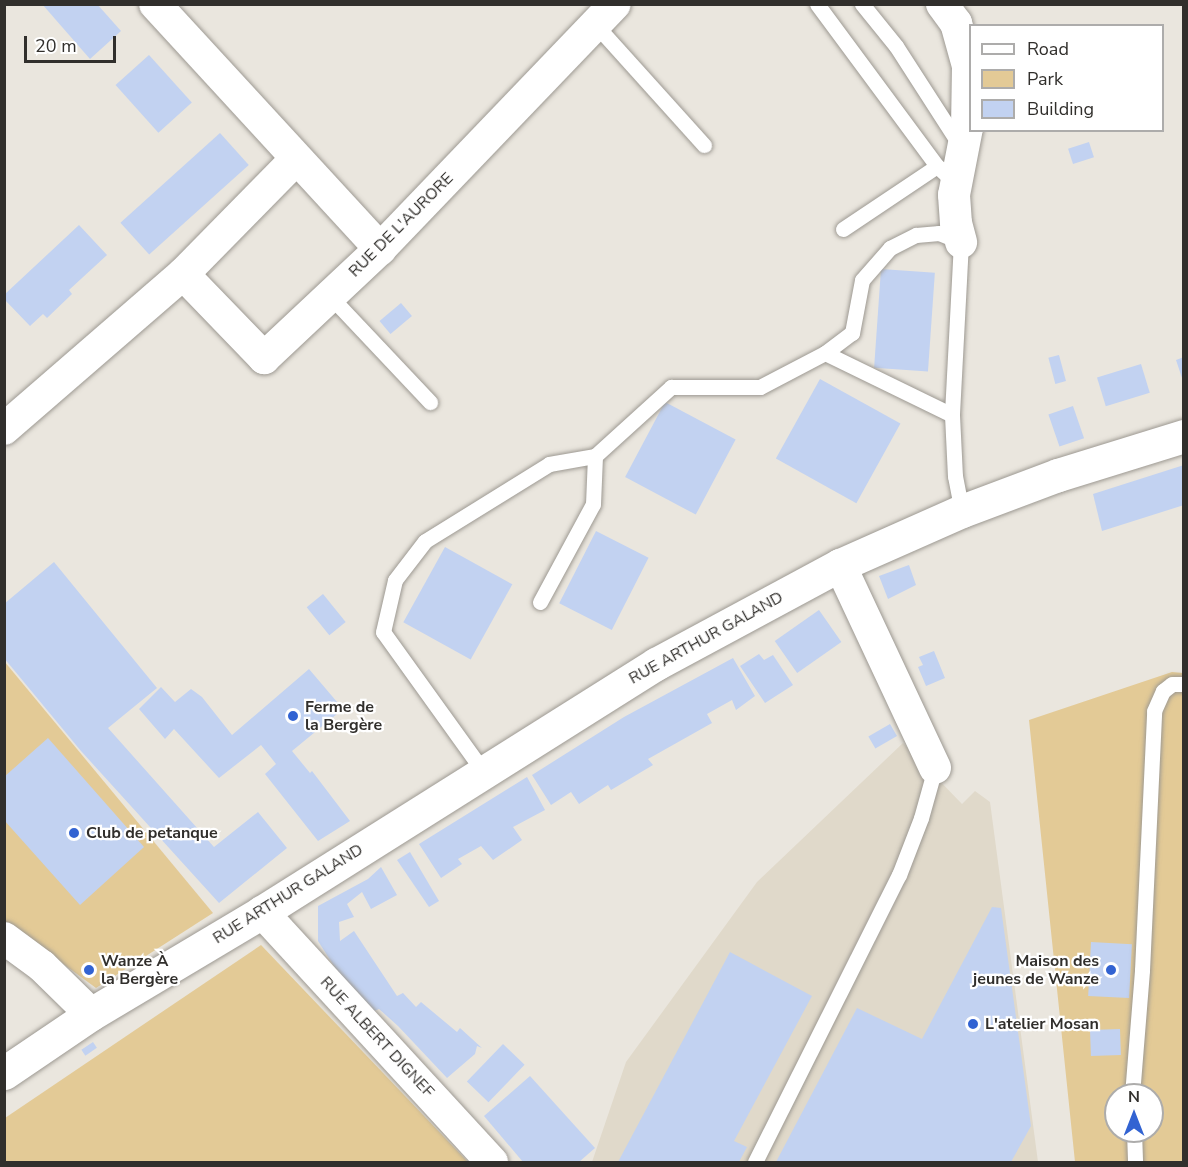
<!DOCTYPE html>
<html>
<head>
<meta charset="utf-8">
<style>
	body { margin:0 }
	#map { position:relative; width:1188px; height:1167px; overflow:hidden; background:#eae6de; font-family:"Nunito Sans",sans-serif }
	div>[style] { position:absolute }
	.built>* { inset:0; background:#e0d9ca }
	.green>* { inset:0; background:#e3ca96 }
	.building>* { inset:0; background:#c2d2f1; transform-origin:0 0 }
	.roads { filter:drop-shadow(0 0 2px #9d9992) drop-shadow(0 0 2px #9d9992) }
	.service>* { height:15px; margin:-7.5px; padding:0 7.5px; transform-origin:7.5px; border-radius:7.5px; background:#fff }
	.minor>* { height:32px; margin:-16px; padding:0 16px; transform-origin:16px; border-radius:16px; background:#fff }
	.tertiary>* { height:33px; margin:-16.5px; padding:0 16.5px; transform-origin:16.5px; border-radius:16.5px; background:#fff }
	.dots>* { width:16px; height:16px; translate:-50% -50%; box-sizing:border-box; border:3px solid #fff; border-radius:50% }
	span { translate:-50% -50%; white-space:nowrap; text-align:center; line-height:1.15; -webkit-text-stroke:4.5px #fff; paint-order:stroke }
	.street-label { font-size:16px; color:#312f2c }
	.poi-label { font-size:16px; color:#312f2c; font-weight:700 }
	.left { translate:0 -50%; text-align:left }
	.right { translate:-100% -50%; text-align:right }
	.frame { position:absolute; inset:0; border:6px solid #312f2c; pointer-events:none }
	.legend { position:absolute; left:969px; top:24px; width:195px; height:108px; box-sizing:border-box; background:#fff; border:2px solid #adacab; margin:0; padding:8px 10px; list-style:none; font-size:18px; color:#312f2c }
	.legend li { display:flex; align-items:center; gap:12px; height:30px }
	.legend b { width:30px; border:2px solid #adacab }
	.north { position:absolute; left:1104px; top:1083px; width:60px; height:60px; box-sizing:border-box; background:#fff; border:2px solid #adacab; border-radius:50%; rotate:0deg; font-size:16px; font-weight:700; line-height:24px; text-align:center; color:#312f2c }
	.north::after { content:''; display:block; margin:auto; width:21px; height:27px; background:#3263d2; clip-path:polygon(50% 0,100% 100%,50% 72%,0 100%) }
	.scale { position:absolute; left:24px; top:36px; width:92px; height:27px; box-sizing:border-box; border:3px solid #312f2c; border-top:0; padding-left:8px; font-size:18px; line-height:21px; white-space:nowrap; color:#312f2c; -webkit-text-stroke:4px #fff; paint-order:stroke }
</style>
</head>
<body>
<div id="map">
	<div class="built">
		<div style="clip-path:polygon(903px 743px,962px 804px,975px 791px,990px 802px,1038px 1162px,592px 1162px,626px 1062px,757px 882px)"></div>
	</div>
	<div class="green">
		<div style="clip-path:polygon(4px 661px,213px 913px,96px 988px,5px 921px)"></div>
		<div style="clip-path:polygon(evenodd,1172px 672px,1183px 673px,1183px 1162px,1075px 1162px,1029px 720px,1172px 672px,1116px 1095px,1152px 1095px,1152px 1131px,1116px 1131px,1116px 1095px)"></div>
		<div style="clip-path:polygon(261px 945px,468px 1162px,5px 1162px,5px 1118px)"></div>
	</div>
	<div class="building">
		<div style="clip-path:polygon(42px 4px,97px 4px,121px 31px,90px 59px)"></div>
		<div style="left:149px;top:55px;width:64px;height:45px;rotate:48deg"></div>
		<div style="left:220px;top:133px;width:43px;height:134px;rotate:48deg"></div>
		<div style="left:1089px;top:142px;width:16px;height:22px;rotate:72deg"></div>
		<div style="clip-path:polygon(79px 225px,107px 255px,69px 290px,72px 294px,47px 318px,43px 314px,30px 326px,4px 299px,4px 295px)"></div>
		<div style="left:881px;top:269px;width:54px;height:99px;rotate:4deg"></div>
		<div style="left:401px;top:303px;width:17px;height:28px;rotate:50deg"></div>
		<div style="left:1059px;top:355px;width:27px;height:11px;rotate:75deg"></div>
		<div style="clip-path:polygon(1184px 357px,1184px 381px,1183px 381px,1176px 360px)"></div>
		<div style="left:1141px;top:364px;width:30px;height:46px;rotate:73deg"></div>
		<div style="left:820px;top:379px;width:92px;height:91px;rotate:29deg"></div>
		<div style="left:665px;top:402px;width:80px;height:85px;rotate:28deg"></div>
		<div style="left:1073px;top:406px;width:34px;height:26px;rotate:71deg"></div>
		<div style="clip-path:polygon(1184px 465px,1184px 505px,1102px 531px,1093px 494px)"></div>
		<div style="left:596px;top:531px;width:59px;height:81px;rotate:27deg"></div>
		<div style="left:445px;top:547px;width:77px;height:86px;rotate:29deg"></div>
		<div style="clip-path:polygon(54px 562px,157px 688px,108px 728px,214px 847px,258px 812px,287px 848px,219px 903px,81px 751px,4px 658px,4px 604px)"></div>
		<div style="clip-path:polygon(909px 565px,916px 585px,888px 599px,879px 576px)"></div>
		<div style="left:323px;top:594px;width:36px;height:21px;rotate:51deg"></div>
		<div style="left:819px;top:610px;width:39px;height:54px;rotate:55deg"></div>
		<div style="clip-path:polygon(934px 651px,945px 678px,926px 686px,918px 667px,923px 665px,919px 657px)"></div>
		<div style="clip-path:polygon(759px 654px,764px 660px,773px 655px,793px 685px,765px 703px,740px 666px)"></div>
		<div style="clip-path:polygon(733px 658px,755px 696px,736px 710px,732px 700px,707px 714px,712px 723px,648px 759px,653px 765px,611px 790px,608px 785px,579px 804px,571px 792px,551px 805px,532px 775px,624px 717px)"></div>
		<div style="clip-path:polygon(309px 669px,343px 709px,292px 751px,310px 773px,312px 771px,350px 821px,318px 841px,265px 774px,276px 764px,261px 745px,219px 778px,174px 729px,165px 739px,139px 709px,161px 687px,175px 702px,191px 689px,202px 697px,232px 735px)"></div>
		<div style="left:890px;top:724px;width:14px;height:25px;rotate:60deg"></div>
		<div style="clip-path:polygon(48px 738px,144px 847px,80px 905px,4px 820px,4px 777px)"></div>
		<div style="clip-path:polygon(527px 777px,545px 810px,513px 827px,522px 840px,493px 860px,481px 846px,458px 859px,462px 864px,441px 878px,419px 844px)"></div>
		<div style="clip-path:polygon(410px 852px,439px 901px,429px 907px,397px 860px)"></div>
		<div style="clip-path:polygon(381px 867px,397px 895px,371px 909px,362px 892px,347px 904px,354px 917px,339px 922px,340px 941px,354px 931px,397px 996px,403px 993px,416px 1007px,421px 1002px,457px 1032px,460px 1028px,482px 1048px,477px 1046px,475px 1054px,447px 1078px,398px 1026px,379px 1009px,372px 1012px,341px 977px,318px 941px,318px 906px,368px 879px)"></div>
		<div style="clip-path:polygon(992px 907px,1001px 908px,1031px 1126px,1011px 1162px,776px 1162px,857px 1008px,922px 1039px)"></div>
		<div style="left:1091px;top:942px;width:41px;height:54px;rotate:3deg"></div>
		<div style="clip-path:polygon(730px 952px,812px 996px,734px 1141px,747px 1147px,739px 1162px,618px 1162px)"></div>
		<div style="left:1120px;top:1029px;width:26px;height:30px;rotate:88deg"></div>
		<div style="left:93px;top:1042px;width:7px;height:14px;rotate:56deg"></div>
		<div style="left:503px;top:1044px;width:30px;height:52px;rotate:44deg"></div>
		<div style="clip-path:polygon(530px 1076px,595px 1148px,579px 1162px,523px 1162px,484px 1116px)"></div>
	</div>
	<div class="roads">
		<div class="service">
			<div style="left:817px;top:4px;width:202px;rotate:53.5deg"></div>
			<div style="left:937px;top:166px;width:26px;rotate:43deg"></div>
			<div style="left:862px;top:4px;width:54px;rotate:51deg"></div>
			<div style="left:896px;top:46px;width:120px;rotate:57.2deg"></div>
			<div style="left:595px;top:24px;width:163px;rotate:48deg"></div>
			<div style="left:843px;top:229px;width:113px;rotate:-33.8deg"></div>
			<div style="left:330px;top:296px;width:146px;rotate:46.7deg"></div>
			<div style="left:825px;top:353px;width:34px;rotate:-37deg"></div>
			<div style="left:852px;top:333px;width:54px;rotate:-79.3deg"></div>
			<div style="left:862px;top:280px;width:43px;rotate:-48.8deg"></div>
			<div style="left:890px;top:248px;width:29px;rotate:-27deg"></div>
			<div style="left:916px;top:235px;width:23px;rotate:-5deg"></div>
			<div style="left:939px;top:233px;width:24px;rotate:22deg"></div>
			<div style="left:961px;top:242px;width:173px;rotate:93deg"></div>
			<div style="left:540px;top:602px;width:111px;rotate:-61.6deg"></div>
			<div style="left:593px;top:504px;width:48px;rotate:-87.6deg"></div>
			<div style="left:483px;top:771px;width:171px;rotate:-125.7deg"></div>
			<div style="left:383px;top:632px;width:53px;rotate:-77deg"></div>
			<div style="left:395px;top:580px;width:49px;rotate:-52.4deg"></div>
			<div style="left:425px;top:541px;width:146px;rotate:-31.8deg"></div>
			<div style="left:549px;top:464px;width:47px;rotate:-9.9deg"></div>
			<div style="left:595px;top:456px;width:103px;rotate:-42.2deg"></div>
			<div style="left:671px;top:387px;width:89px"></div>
			<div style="left:760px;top:387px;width:73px;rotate:-27.6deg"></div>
			<div style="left:825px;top:353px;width:141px;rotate:26deg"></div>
			<div style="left:952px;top:415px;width:61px;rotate:87.2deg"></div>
			<div style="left:955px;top:476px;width:36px;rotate:79deg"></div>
			<div style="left:1132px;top:1095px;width:125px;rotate:-85.4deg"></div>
			<div style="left:1142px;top:970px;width:259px;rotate:-87.3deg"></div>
			<div style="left:1154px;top:711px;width:22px;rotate:-66deg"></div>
			<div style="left:1163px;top:691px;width:11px;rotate:-38deg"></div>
			<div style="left:1172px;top:684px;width:12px"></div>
			<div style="left:1134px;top:1131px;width:31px;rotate:88deg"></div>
			<div style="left:755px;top:1162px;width:321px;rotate:-63.4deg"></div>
			<div style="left:899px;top:875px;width:61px;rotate:-68.9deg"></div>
			<div style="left:921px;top:818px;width:52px;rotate:-74.4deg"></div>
		</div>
		<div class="minor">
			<div style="left:155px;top:4px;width:333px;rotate:47.4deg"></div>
			<div style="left:942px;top:4px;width:24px;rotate:54deg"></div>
			<div style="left:956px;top:23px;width:45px;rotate:74.4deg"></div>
			<div style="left:968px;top:66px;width:62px;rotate:90.9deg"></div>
			<div style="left:967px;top:128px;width:68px;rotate:101deg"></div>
			<div style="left:954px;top:195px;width:28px;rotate:86deg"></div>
			<div style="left:956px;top:223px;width:20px;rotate:75deg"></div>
			<div style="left:183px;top:274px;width:117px;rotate:46deg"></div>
			<div style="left:264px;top:358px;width:159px;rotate:-43.2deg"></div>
			<div style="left:380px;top:249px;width:339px;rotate:-46.2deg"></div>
			<div style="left:4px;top:429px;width:237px;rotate:-40.9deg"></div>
			<div style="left:183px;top:274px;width:160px;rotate:-45.5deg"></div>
			<div style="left:840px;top:565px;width:224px;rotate:64.9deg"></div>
			<div style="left:262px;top:912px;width:340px;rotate:47.4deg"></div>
			<div style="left:4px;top:938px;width:47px;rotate:36.4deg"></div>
			<div style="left:42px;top:966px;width:69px;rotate:44.4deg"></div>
		</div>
		<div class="tertiary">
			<div style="left:4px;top:1073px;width:105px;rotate:-34.1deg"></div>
			<div style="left:91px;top:1014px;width:199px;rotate:-30.8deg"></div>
			<div style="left:262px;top:912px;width:466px;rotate:-32.2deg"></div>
			<div style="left:656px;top:664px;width:209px;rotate:-28.3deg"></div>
			<div style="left:840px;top:565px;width:133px;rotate:-23.9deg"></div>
			<div style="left:962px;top:511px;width:103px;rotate:-20.6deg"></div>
			<div style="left:1058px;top:475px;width:132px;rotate:-17.2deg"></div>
		</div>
	</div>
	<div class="dots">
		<div style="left:293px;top:716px;background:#3263d2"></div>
		<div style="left:74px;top:833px;background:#3263d2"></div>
		<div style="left:89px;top:970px;background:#3263d2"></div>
		<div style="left:1111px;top:970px;background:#3263d2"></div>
		<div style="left:973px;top:1024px;background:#3263d2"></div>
	</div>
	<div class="street-label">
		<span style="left:401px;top:225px;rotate:-45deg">RUE DE L'AURORE</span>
		<span style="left:706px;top:638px;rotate:-29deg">RUE ARTHUR GALAND</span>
		<span style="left:288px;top:894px;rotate:-32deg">RUE ARTHUR GALAND</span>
		<span style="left:377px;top:1037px;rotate:47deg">RUE ALBERT DIGNEF</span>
	</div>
	<div class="poi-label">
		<span class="left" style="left:305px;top:716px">Ferme de<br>la Bergère</span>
		<span class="left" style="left:86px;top:833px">Club de petanque</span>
		<span class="left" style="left:101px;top:970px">Wanze À<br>la Bergère</span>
		<span class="right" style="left:1099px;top:970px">Maison des<br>jeunes de Wanze</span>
		<span class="left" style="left:985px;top:1024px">L'atelier Mosan</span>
	</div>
	<div class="frame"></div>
	<ul class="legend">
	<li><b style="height:8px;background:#fff"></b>Road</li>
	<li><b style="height:16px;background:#e3ca96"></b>Park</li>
	<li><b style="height:16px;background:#c2d2f1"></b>Building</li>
	</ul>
	<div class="north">N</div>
	<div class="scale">20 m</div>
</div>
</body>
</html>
